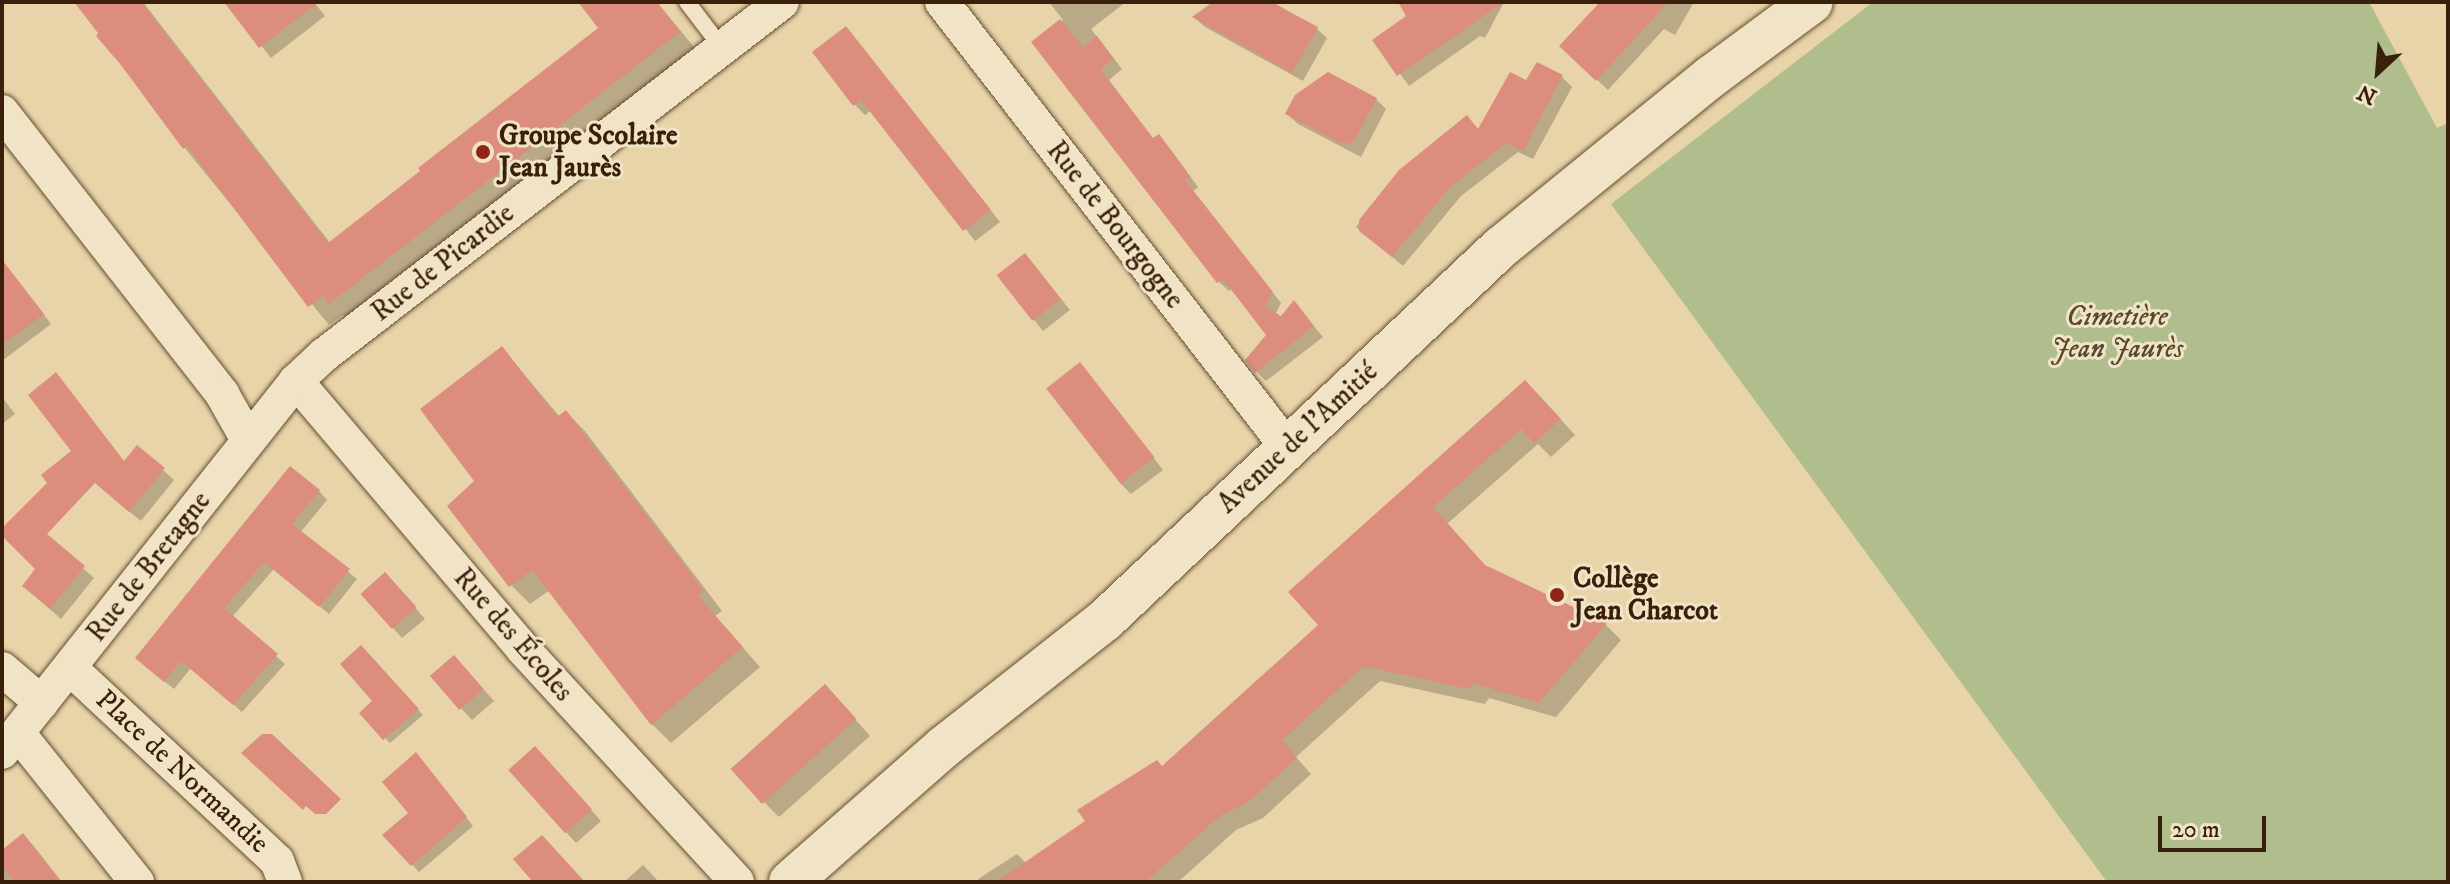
<!DOCTYPE html>
<html>
<head>
<meta charset="utf-8">
<style>
	body { margin:0 }
	#map { position:relative; width:2450px; height:884px; overflow:hidden; background:#e8d4a8; font-family:"IM FELL DW Pica",serif }
	div>[style] { position:absolute }
	.green>* { inset:0; background:#afbe8c }
	.shadow>* { inset:0; background:#0003 }
	.building>* { inset:0; background:#dc8d7d; transform-origin:0 0 }
	.roads { filter:drop-shadow(0 0 2px #664d33) drop-shadow(0 0 2px #664d33) }
	.service>* { height:16px; margin:-8px; padding:0 8px; transform-origin:8px; border-radius:8px; background:#f0e3c6 }
	.minor>* { height:34px; margin:-17px; padding:0 17px; transform-origin:17px; border-radius:17px; background:#f0e3c6 }
	.tertiary>* { height:42px; margin:-21px; padding:0 21px; transform-origin:21px; border-radius:21px; background:#f0e3c6 }
	.dots>* { width:22px; height:22px; translate:-50% -50%; box-sizing:border-box; border:4px solid #f0e3c6; border-radius:50% }
	span { translate:-50% -50%; white-space:nowrap; text-align:center; line-height:1.15; -webkit-text-stroke:6px #f0e3c6; paint-order:stroke }
	.poi-label { font-size:28px; color:#3a200c; font-weight:700 }
	.left { translate:0 -50%; text-align:left }
	.street-label { font-size:28px; color:#3a200c }
	.park-label { font-size:28px; color:#57482c; font-style:italic }
	.frame { position:absolute; inset:0; border:4px solid #3a200c; pointer-events:none }
	.north { position:absolute; left:2338px; top:32px; width:80px; height:80px; -webkit-text-stroke:6px #f0e3c6; paint-order:stroke; rotate:206deg; font-size:22px; font-weight:700; line-height:32px; text-align:center; color:#3a200c }
	.north::after { content:''; display:block; margin:auto; width:28px; height:36px; background:#3a200c; clip-path:polygon(50% 0,100% 100%,50% 72%,0 100%) }
	.scale { position:absolute; left:2158px; top:816px; width:108px; height:36px; box-sizing:border-box; border:4px solid #3a200c; border-top:0; padding-left:10px; font-size:24px; line-height:28px; white-space:nowrap; color:#3a200c; -webkit-text-stroke:6px #f0e3c6; paint-order:stroke }
</style>
</head>
<body>
<div id="map">
	<div class="green">
		<div style="clip-path:polygon(1873px 2px,2369px 2px,2437px 128px,2448px 123px,2448px 882px,2107px 882px,1611px 204px)"></div>
	</div>
	<div class="shadow">
		<div style="clip-path:polygon(76px 2px,143px 2px,331px 244px,601px 28px,581px 2px,657px 2px,698px 52px,350px 322px,343px 315px,329px 325px,184px 147px)"></div>
		<div style="clip-path:polygon(226px 2px,314px 2px,325px 16px,271px 58px)"></div>
		<div style="clip-path:polygon(1049px 2px,1126px 2px,1091px 29px,1122px 69px,1109px 80px,1154px 140px,1159px 136px,1168px 146px,1198px 187px,1193px 191px,1281px 303px,1275px 315px,1281px 319px,1294px 303px,1323px 337px,1266px 381px,1256px 371px,1268px 335px,1233px 288px,1229px 291px,1219px 282px,1034px 42px,1063px 20px)"></div>
		<div style="clip-path:polygon(1215px 2px,1273px 2px,1317px 29px,1327px 38px,1303px 81px,1205px 27px,1195px 18px)"></div>
		<div style="clip-path:polygon(1436px 2px,1504px 2px,1485px 38px,1480px 36px,1409px 86px,1375px 40px)"></div>
		<div style="clip-path:polygon(1613px 2px,1694px 2px,1675px 35px,1664px 29px,1608px 90px,1561px 46px)"></div>
		<div style="clip-path:polygon(846px 28px,1000px 222px,975px 241px,872px 110px,865px 115px,855px 105px)"></div>
		<div style="clip-path:polygon(1562px 77px,1572px 87px,1533px 159px,1518px 152px,1461px 196px,1403px 266px,1356px 227px,1401px 170px,1479px 131px,1527px 83px)"></div>
		<div style="clip-path:polygon(1376px 99px,1386px 109px,1361px 157px,1298px 124px,1287px 114px)"></div>
		<div style="clip-path:polygon(2px 260px,51px 324px,2px 361px)"></div>
		<div style="clip-path:polygon(1035px 266px,1070px 310px,1043px 331px,999px 276px)"></div>
		<div style="clip-path:polygon(502px 348px,560px 417px,566px 412px,585px 431px,722px 611px,715px 616px,760px 667px,671px 743px,652px 724px,550px 590px,530px 604px,511px 585px,477px 481px)"></div>
		<div style="clip-path:polygon(1080px 364px,1163px 470px,1131px 494px,1120px 483px)"></div>
		<div style="clip-path:polygon(2px 397px,15px 414px,2px 424px)"></div>
		<div style="clip-path:polygon(1541px 398px,1575px 435px,1551px 457px,1538px 444px,1447px 524px,1487px 568px,1606px 625px,1621px 640px,1556px 717px,1489px 698px,1485px 704px,1380px 681px,1296px 757px,1311px 774px,1263px 818px,1236px 830px,1178px 882px,980px 882px,978px 879px,1017px 854px,1027px 864px,1163px 768px,1321px 625px,1291px 592px)"></div>
		<div style="clip-path:polygon(163px 470px,174px 480px,141px 521px,115px 500px)"></div>
		<div style="clip-path:polygon(319px 491px,327px 500px,300px 533px,357px 579px,329px 614px,274px 569px,232px 617px,285px 664px,242px 712px,191px 668px,174px 689px,146px 667px)"></div>
		<div style="clip-path:polygon(58px 546px,94px 578px,61px 619px,35px 596px)"></div>
		<div style="clip-path:polygon(396px 585px,425px 619px,402px 638px,392px 627px)"></div>
		<div style="clip-path:polygon(361px 648px,423px 715px,390px 743px,362px 713px,375px 701px)"></div>
		<div style="clip-path:polygon(465px 668px,494px 701px,472px 720px,432px 677px)"></div>
		<div style="clip-path:polygon(840px 702px,870px 736px,779px 817px,763px 801px)"></div>
		<div style="clip-path:polygon(546px 759px,601px 821px,576px 843px,566px 832px)"></div>
		<div style="clip-path:polygon(423px 762px,473px 826px,419px 872px,385px 835px,410px 813px)"></div>
		<div style="clip-path:polygon(23px 836px,33px 845px,62px 882px,2px 882px,2px 852px)"></div>
		<div style="clip-path:polygon(643px 865px,659px 882px,624px 882px)"></div>
	</div>
	<div class="building">
		<div style="clip-path:polygon(74px 2px,141px 2px,328px 243px,420px 171px,418px 168px,598px 28px,578px 2px,657px 2px,680px 32px,329px 304px,324px 296px,308px 307px,187px 146px,183px 149px,121px 65px,96px 36px,98px 33px)"></div>
		<div style="clip-path:polygon(224px 2px,319px 2px,259px 48px)"></div>
		<div style="clip-path:polygon(1213px 2px,1271px 2px,1318px 27px,1292px 73px,1192px 17px)"></div>
		<div style="clip-path:polygon(1398px 2px,1504px 2px,1397px 76px,1372px 40px,1406px 16px)"></div>
		<div style="clip-path:polygon(1600px 2px,1668px 2px,1596px 81px,1559px 46px)"></div>
		<div style="clip-path:polygon(1060px 19px,1083px 47px,1097px 36px,1114px 59px,1100px 69px,1153px 138px,1159px 134px,1190px 176px,1185px 180px,1273px 292px,1265px 306px,1281px 316px,1294px 300px,1314px 326px,1255px 373px,1245px 360px,1266px 335px,1223px 279px,1217px 283px,1031px 42px)"></div>
		<div style="clip-path:polygon(846px 26px,991px 210px,963px 231px,861px 100px,853px 106px,812px 52px)"></div>
		<div style="clip-path:polygon(1537px 62px,1563px 75px,1523px 151px,1507px 143px,1451px 186px,1392px 257px,1359px 231px,1359px 220px,1399px 170px,1467px 115px,1478px 129px,1510px 72px,1526px 80px)"></div>
		<div style="clip-path:polygon(1328px 72px,1377px 98px,1353px 143px,1341px 143px,1285px 114px,1295px 95px)"></div>
		<div style="left:1025px;top:253px;width:58px;height:36px;rotate:52deg"></div>
		<div style="clip-path:polygon(2px 260px,44px 314px,2px 345px)"></div>
		<div style="clip-path:polygon(502px 346px,557px 417px,566px 410px,704px 591px,698px 596px,743px 647px,651px 725px,532px 570px,509px 587px,447px 506px,474px 481px,420px 409px)"></div>
		<div style="left:1080px;top:362px;width:121px;height:43px;rotate:52deg"></div>
		<div style="clip-path:polygon(56px 372px,124px 461px,137px 445px,165px 468px,129px 512px,95px 483px,47px 534px,85px 566px,50px 609px,22px 586px,35px 569px,2px 536px,2px 528px,47px 483px,41px 475px,71px 451px,28px 395px)"></div>
		<div style="clip-path:polygon(1525px 380px,1561px 419px,1534px 443px,1521px 429px,1433px 507px,1485px 565px,1607px 623px,1539px 703px,1473px 683px,1469px 689px,1364px 666px,1282px 740px,1297px 758px,1247px 803px,1221px 815px,1145px 882px,996px 882px,1085px 821px,1077px 810px,1157px 760px,1162px 766px,1318px 625px,1288px 592px)"></div>
		<div style="clip-path:polygon(290px 466px,320px 490px,292px 524px,350px 569px,319px 607px,264px 562px,224px 608px,278px 654px,233px 705px,181px 661px,164px 682px,135px 658px)"></div>
		<div style="left:385px;top:572px;width:47px;height:33px;rotate:48deg"></div>
		<div style="clip-path:polygon(361px 645px,419px 709px,383px 740px,359px 713px,372px 701px,340px 664px)"></div>
		<div style="left:454px;top:655px;width:45px;height:32px;rotate:49deg"></div>
		<div style="left:825px;top:684px;width:47px;height:127px;rotate:48deg"></div>
		<div style="clip-path:polygon(262px 734px,272px 734px,341px 799px,326px 814px,315px 814px,306px 806px,303px 810px,241px 753px)"></div>
		<div style="left:535px;top:746px;width:85px;height:36px;rotate:48deg"></div>
		<div style="clip-path:polygon(416px 752px,467px 817px,411px 866px,382px 835px,408px 813px,382px 782px)"></div>
		<div style="clip-path:polygon(23px 833px,61px 882px,15px 882px,2px 865px,2px 850px)"></div>
		<div style="clip-path:polygon(542px 835px,585px 882px,533px 882px,513px 859px)"></div>
	</div>
	<div class="roads">
		<div class="service">
			<div style="left:687px;top:2px;width:58px;rotate:52.7deg"></div>
		</div>
		<div class="minor">
			<div style="left:942px;top:2px;width:563px;rotate:52.21deg"></div>
			<div style="left:2px;top:112px;width:358px;rotate:52deg"></div>
			<div style="left:222px;top:394px;width:53px;rotate:60.5deg"></div>
			<div style="left:296px;top:381px;width:351px;rotate:49.7deg"></div>
			<div style="left:523px;top:649px;width:316px;rotate:47.4deg"></div>
			<div style="left:70px;top:668px;width:283px;rotate:43deg"></div>
			<div style="left:277px;top:861px;width:22px;rotate:69deg"></div>
			<div style="left:2px;top:669px;width:52px;rotate:40.4deg"></div>
			<div style="left:18px;top:733px;width:191px;rotate:51.4deg"></div>
			<div style="left:2px;top:752px;width:473px;rotate:-51.6deg"></div>
			<div style="left:296px;top:381px;width:38px;rotate:-43deg"></div>
			<div style="left:324px;top:355px;width:578px;rotate:-37.62deg"></div>
		</div>
		<div class="tertiary">
			<div style="left:790px;top:882px;width:206px;rotate:-41.3deg"></div>
			<div style="left:945px;top:746px;width:204px;rotate:-38.2deg"></div>
			<div style="left:1105px;top:620px;width:543px;rotate:-43.28deg"></div>
			<div style="left:1500px;top:248px;width:273px;rotate:-39.1deg"></div>
			<div style="left:1712px;top:76px;width:124px;rotate:-36.5deg"></div>
		</div>
	</div>
	<div class="dots">
		<div style="left:483px;top:152px;background:#8f2418"></div>
		<div style="left:1557px;top:595px;background:#8f2418"></div>
	</div>
	<div class="poi-label">
		<span class="left" style="left:499px;top:152px">Groupe Scolaire<br>Jean Jaurès</span>
		<span class="left" style="left:1573px;top:595px">Collège<br>Jean Charcot</span>
	</div>
	<div class="street-label">
		<span style="left:1115px;top:225px;rotate:52deg">Rue de Bourgogne</span>
		<span style="left:443px;top:263px;rotate:-38deg">Rue de Picardie</span>
		<span style="left:1298px;top:438px;rotate:-43deg">Avenue de l'Amitié</span>
		<span style="left:149px;top:567px;rotate:-52deg">Rue de Bretagne</span>
		<span style="left:513px;top:635px;rotate:49deg">Rue des Écoles</span>
		<span style="left:182px;top:772px;rotate:43deg">Place de Normandie</span>
	</div>
	<div class="park-label">
		<span style="left:2117px;top:333px">Cimetière<br>Jean Jaurès</span>
	</div>
	<div class="frame"></div>
	<div class="north">N</div>
	<div class="scale">20 m</div>
</div>
</body>
</html>
